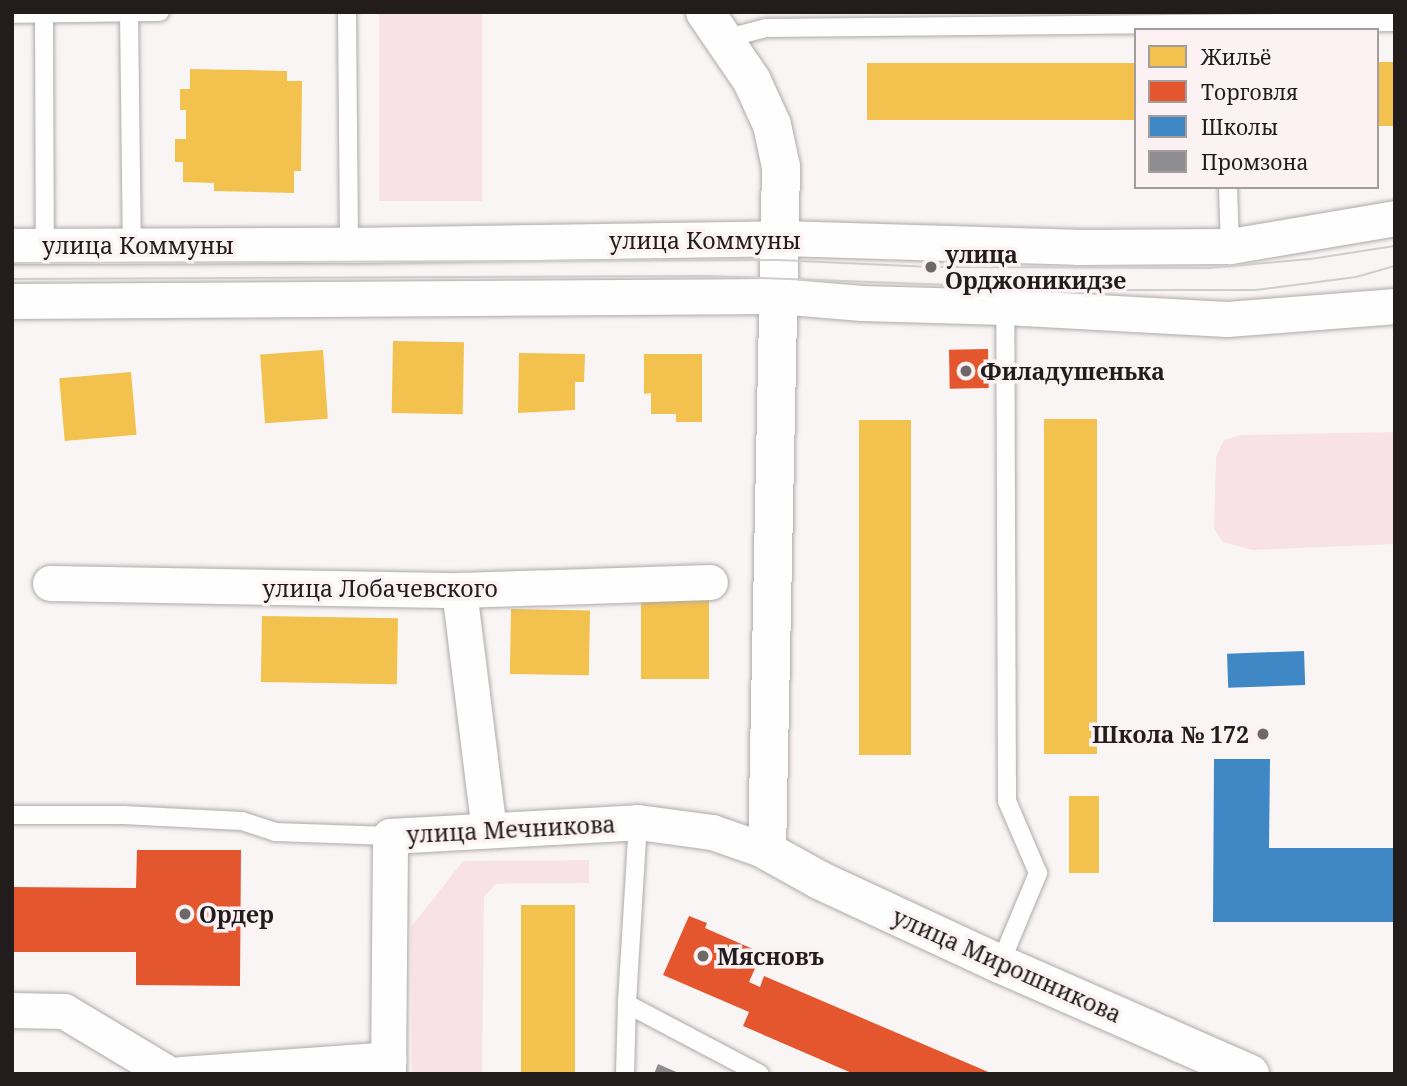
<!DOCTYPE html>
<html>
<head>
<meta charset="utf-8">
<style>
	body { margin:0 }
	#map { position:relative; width:1407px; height:1086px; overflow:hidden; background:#faf5f5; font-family:"Noto Serif",serif }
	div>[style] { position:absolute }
	.green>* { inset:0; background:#f8e2e6; transform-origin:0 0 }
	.homes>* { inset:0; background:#f2c14e; transform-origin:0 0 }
	.shops>* { inset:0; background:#e4572e; transform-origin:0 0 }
	.schools>* { inset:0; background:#3f88c5; transform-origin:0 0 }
	.industry>* { inset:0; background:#8d8d92 }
	.roads { filter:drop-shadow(0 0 2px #afa9aa) drop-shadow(0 0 2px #afa9aa) }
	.service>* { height:18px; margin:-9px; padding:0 9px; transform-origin:9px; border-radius:9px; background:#fefefe }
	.minor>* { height:35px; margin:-17.5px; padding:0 17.5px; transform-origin:17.5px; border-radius:17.5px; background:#fefefe }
	.tertiary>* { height:38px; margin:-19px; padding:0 19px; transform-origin:19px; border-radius:19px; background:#fefefe }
	.tram>* { height:2px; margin:-1px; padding:0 1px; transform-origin:1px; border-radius:1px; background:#cfcdcd }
	.dots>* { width:19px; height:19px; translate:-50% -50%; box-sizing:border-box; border:4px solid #fdf2f3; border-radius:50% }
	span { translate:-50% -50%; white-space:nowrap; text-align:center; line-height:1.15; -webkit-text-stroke:7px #fdf2f3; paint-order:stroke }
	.street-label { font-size:23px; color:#221c1d }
	.poi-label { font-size:23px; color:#221c1d; font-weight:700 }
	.left { translate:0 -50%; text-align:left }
	.right { translate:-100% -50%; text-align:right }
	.frame { position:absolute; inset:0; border:14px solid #221c1d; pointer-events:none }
	.legend { position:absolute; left:1134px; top:28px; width:245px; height:161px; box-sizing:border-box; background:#fdf2f3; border:2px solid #a59c9d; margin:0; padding:9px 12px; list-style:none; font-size:21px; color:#221c1d }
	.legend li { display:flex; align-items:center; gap:14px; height:35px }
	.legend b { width:35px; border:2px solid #a59c9d }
</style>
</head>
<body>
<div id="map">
	<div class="green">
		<div style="left:379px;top:12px;width:103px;height:189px"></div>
		<div style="clip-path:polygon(1395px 432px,1395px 544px,1252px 550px,1223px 542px,1214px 529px,1216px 457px,1224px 440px,1240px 435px)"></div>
		<div style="clip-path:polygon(589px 860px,589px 883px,496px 884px,484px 897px,482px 1074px,412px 1074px,411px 927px,463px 861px)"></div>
	</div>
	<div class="homes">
		<div style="left:1377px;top:62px;width:18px;height:64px"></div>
		<div style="left:867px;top:63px;width:269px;height:57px"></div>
		<div style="clip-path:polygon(190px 69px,287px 71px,287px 81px,302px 81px,301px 171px,294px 171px,294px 193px,214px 191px,214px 183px,183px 182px,183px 162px,175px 162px,175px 139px,186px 139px,186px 110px,180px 110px,180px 89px,190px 89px)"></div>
		<div style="left:393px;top:341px;width:71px;height:72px;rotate:1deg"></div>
		<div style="left:323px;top:350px;width:69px;height:63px;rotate:86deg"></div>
		<div style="clip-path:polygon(519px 353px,585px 354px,584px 382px,575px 382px,575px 410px,518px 413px)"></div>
		<div style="clip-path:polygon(644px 354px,702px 354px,702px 422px,676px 422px,676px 414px,651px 414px,651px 393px,644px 394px)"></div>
		<div style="left:131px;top:372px;width:63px;height:72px;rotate:85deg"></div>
		<div style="left:1044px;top:419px;width:53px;height:335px"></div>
		<div style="left:911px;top:420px;width:335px;height:52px;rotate:90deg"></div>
		<div style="left:641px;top:596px;width:68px;height:83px"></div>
		<div style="left:511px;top:609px;width:79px;height:65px;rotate:1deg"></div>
		<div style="left:262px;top:616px;width:136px;height:66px;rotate:1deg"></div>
		<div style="left:1069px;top:796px;width:30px;height:77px"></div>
		<div style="left:575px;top:905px;width:169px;height:54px;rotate:90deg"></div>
	</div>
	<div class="shops">
		<div style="left:988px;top:349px;width:39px;height:39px;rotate:89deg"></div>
		<div style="clip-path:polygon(137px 850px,241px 850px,240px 986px,136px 985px,136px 952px,12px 952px,12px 887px,136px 888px)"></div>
		<div style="clip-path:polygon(689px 916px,707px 923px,705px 928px,762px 953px,749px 982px,760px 987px,764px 976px,993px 1074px,854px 1074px,743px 1026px,749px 1012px,663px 975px)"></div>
	</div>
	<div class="schools">
		<div style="left:1304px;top:651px;width:34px;height:77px;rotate:88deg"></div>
		<div style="clip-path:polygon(1214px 759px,1270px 759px,1269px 848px,1395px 848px,1395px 922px,1213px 922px)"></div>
	</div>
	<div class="industry">
		<div style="clip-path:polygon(658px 1064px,681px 1074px,654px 1074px)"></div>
	</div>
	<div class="roads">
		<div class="service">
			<div style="left:129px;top:12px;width:233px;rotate:89.3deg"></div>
			<div style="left:347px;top:12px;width:233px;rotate:89.5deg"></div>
			<div style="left:12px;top:14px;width:148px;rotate:-0.8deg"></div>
			<div style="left:44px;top:14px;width:232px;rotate:89.8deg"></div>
			<div style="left:724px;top:39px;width:43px;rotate:-14.7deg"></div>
			<div style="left:766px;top:28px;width:629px;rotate:-0.55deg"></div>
			<div style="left:1228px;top:187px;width:59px;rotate:88.1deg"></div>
			<div style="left:12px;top:815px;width:111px"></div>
			<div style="left:123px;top:815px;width:119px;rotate:2.9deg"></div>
			<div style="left:242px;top:821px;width:35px;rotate:18deg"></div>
			<div style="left:275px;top:832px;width:115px;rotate:2deg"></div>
			<div style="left:638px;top:822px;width:182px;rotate:93.5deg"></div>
			<div style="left:627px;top:1004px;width:150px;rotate:27.8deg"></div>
			<div style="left:1000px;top:964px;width:99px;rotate:-67.3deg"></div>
			<div style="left:1038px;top:873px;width:78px;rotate:-113.3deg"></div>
			<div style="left:1007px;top:801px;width:494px;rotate:-90.2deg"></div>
			<div style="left:625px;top:1074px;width:70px;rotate:-88.4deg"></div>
		</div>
		<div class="minor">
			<div style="left:12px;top:246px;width:337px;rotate:-0.2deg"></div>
			<div style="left:349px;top:245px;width:432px;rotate:-0.9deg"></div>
			<div style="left:781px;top:238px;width:296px;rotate:1.7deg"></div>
			<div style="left:1077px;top:247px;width:153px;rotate:-0.4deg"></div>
			<div style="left:1230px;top:246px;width:167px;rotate:-9.6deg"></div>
			<div style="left:12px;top:301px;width:766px;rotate:-0.37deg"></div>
			<div style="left:778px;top:296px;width:84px;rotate:4.8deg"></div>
			<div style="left:862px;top:303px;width:143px;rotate:1.6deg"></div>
			<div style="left:1005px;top:307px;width:222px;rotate:3.1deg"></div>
			<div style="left:1227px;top:319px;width:169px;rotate:-4.4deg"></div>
			<div style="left:50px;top:583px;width:409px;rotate:1deg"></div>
			<div style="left:459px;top:590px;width:251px;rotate:-1.8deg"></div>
			<div style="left:459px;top:590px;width:242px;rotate:82.9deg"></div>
			<div style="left:12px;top:1010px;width:52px;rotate:1.1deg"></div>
			<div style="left:64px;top:1011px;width:122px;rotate:31deg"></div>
			<div style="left:181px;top:1074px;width:208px;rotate:-4.1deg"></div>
			<div style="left:388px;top:1074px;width:238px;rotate:-89.5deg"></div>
			<div style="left:390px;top:836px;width:248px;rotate:-3.2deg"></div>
			<div style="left:638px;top:822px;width:75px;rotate:7.7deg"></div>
			<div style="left:712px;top:832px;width:58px;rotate:19.1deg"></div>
		</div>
		<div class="tertiary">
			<div style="left:705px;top:12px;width:83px;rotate:55.7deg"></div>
			<div style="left:752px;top:81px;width:48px;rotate:65.6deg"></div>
			<div style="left:772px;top:125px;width:43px;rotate:77.9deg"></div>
			<div style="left:781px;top:167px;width:684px;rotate:91.17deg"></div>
			<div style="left:767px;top:851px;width:60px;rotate:29.1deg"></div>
			<div style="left:819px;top:880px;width:200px;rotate:24.9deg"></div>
			<div style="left:1000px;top:964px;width:273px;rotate:23.7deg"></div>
		</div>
	</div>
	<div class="tram">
		<div style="left:12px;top:263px;width:767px;rotate:-0.22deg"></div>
		<div style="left:779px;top:260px;width:152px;rotate:2.6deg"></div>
		<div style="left:931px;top:267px;width:278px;rotate:0.2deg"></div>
		<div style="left:1209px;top:268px;width:101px;rotate:-5.1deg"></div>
		<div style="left:1310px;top:259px;width:86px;rotate:-8.7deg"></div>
		<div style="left:12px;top:279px;width:695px;rotate:-0.25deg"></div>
		<div style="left:707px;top:276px;width:391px;rotate:2.1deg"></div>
		<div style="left:1098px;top:290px;width:158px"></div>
		<div style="left:1256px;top:290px;width:101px;rotate:-7.4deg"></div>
		<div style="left:1356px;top:277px;width:41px;rotate:-15.8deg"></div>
	</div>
	<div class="dots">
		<div style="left:931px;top:267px;background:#6e6869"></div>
		<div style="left:966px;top:371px;background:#6e6869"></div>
		<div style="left:1263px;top:734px;background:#6e6869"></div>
		<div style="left:185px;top:914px;background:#6e6869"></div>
		<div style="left:703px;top:956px;background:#6e6869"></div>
	</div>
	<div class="street-label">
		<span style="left:705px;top:240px">улица Коммуны</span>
		<span style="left:138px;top:245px">улица Коммуны</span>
		<span style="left:380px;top:588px">улица Лобачевского</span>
		<span style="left:511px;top:829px;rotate:-3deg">улица Мечникова</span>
		<span style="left:1007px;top:965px;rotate:24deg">улица Мирошникова</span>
	</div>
	<div class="poi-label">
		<span class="left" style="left:945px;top:267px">улица<br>Орджоникидзе</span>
		<span class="left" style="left:980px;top:371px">Филадушенька</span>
		<span class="right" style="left:1249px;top:734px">Школа № 172</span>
		<span class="left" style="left:199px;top:914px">Ордер</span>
		<span class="left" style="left:717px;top:956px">Мясновъ</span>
	</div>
	<div class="frame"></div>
	<ul class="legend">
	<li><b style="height:19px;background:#f2c14e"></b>Жильё</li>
	<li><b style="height:19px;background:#e4572e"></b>Торговля</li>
	<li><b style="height:19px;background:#3f88c5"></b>Школы</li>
	<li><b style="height:19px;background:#8d8d92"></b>Промзона</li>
	</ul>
</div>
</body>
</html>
